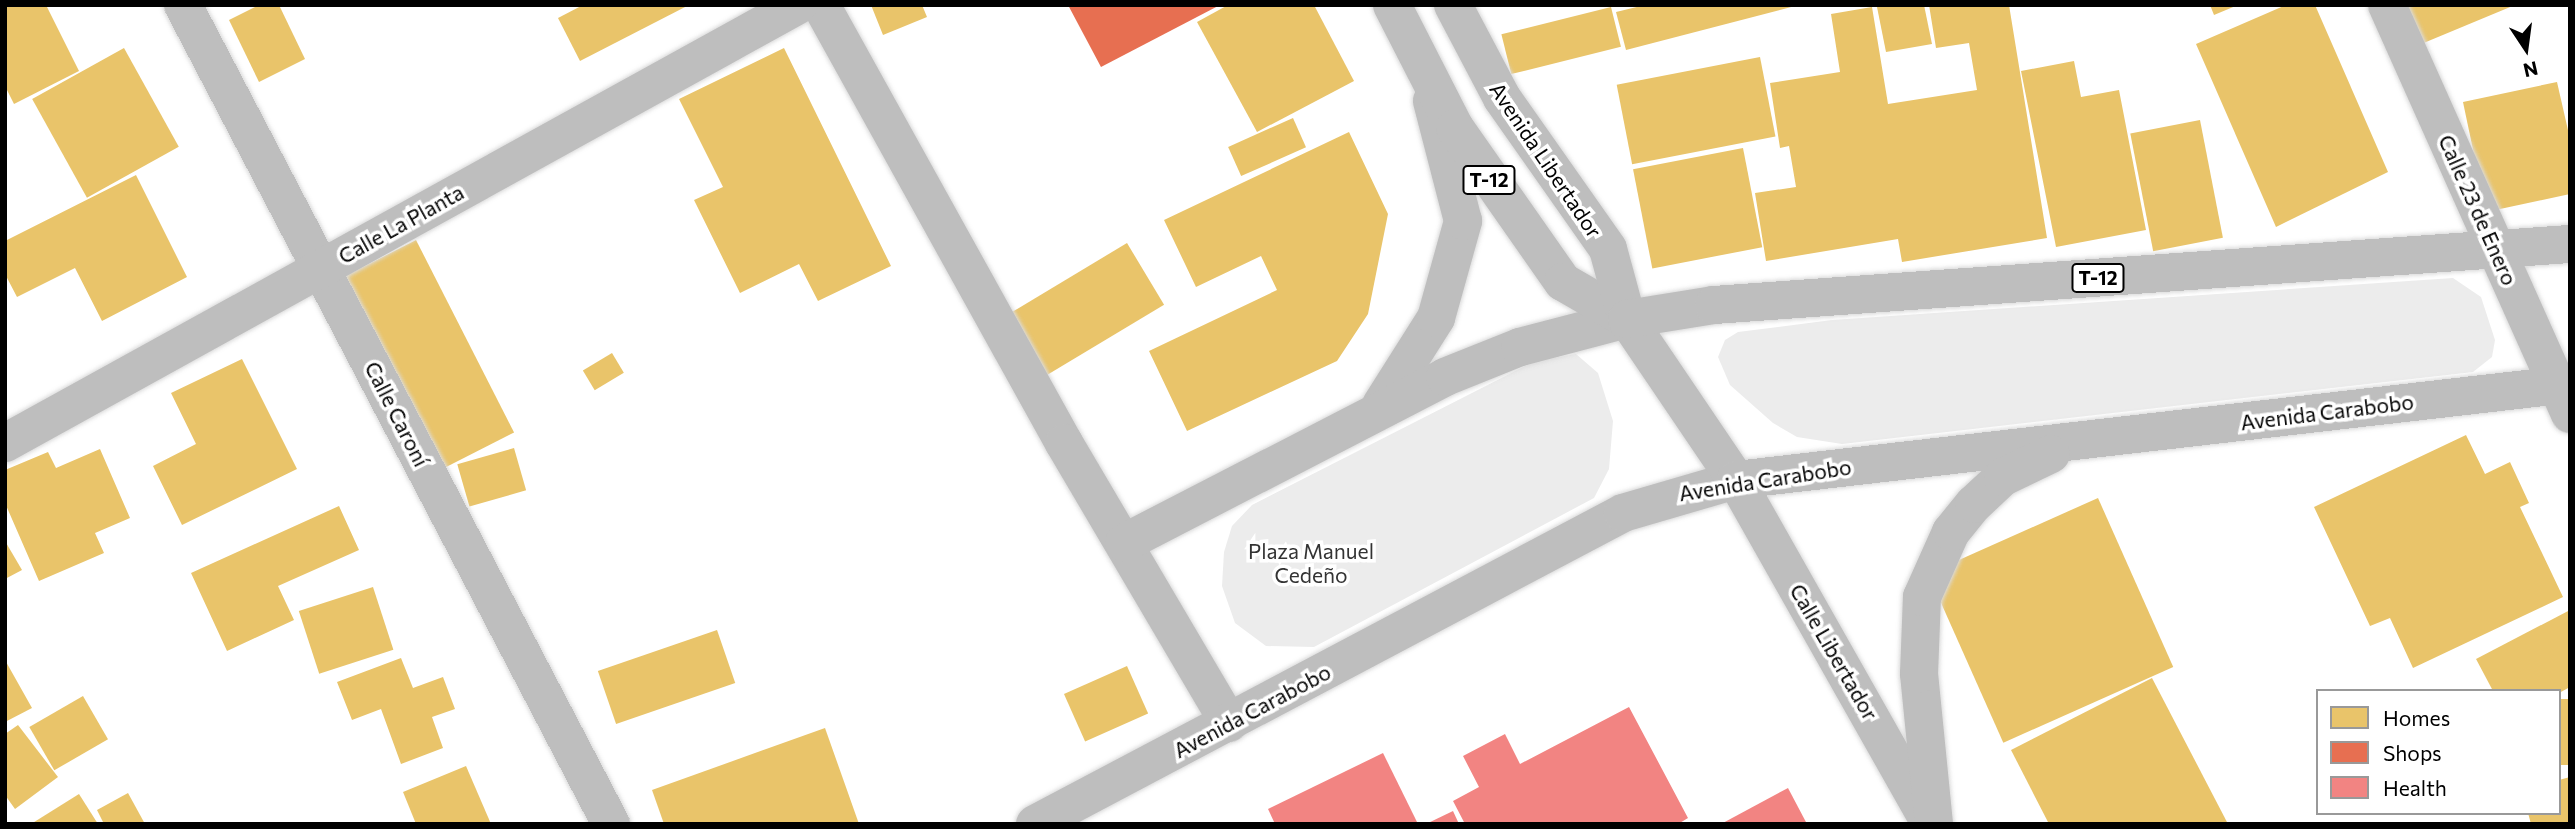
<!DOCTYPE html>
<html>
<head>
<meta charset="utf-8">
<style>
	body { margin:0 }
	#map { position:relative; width:2575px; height:829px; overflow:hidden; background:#fff; font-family:Commissioner,sans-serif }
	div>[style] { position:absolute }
	.green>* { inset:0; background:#ececec }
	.homes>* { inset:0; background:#e9c46a; transform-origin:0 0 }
	.shops>* { inset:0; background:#e76f51 }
	.health>* { inset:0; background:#f28482 }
	.roads { filter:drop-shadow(0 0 2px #dbdbdb) drop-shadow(0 0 2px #dbdbdb) }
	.minor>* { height:38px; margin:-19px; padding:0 19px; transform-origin:19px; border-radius:19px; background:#bebebe }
	.highway>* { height:38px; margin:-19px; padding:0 19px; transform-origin:19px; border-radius:19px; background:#bebebe }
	span { translate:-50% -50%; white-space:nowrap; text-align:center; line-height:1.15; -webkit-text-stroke:7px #fff; paint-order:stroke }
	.shield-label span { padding:2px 5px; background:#fff; border:2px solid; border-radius:5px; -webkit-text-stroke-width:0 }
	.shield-label { font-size:19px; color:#000; font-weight:700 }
	.street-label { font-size:21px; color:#000 }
	.park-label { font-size:21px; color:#333 }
	.frame { position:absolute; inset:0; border:7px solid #000; pointer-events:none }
	.legend { position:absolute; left:2316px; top:689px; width:245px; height:126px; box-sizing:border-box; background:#fff; border:2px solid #999; margin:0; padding:9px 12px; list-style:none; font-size:21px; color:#000 }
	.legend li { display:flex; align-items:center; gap:14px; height:35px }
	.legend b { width:35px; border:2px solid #999 }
	.north { position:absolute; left:2491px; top:14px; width:70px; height:70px; -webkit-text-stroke:5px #fff; paint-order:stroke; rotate:167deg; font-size:19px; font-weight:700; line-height:28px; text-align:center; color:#000 }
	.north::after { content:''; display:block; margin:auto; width:24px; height:32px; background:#000; clip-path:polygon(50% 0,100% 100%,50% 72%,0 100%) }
</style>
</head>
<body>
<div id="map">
	<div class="green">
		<div style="clip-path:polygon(2453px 278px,2481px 297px,2495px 340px,2492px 357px,2473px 372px,1842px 444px,1797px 437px,1773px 423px,1730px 385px,1718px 357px,1725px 340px,1738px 332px,1832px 320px)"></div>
		<div style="clip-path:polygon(1576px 354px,1598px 373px,1613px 421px,1609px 469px,1594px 498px,1314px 647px,1266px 646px,1235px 623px,1222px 586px,1224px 552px,1232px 526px,1252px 505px,1535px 361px)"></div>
	</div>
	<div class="homes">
		<div style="clip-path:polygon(5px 5px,46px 5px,79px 71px,14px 104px,5px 86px)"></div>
		<div style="clip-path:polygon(259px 5px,279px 5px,305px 59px,259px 82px,229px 20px)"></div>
		<div style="clip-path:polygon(583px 5px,689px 5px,580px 61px,558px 18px)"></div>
		<div style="clip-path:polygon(871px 5px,922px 5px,927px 17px,883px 35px)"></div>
		<div style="clip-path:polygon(1228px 5px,1314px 5px,1354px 81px,1257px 132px,1197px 22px)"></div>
		<div style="clip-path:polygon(1645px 5px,1795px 5px,1795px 6px,1626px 50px,1616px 12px)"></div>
		<div style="clip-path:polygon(1924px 5px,1932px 44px,1886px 52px,1877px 7px)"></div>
		<div style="clip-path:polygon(1929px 5px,2009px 5px,2047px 238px,1902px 262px,1898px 239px,1766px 261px,1755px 193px,1796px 187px,1789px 146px,1780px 148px,1770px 83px,1840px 72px,1831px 14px,1872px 7px,1888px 104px,1977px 90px,1969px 43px,1936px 48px)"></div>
		<div style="clip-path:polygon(2210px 5px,2238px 5px,2214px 15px)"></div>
		<div style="clip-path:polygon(2286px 5px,2315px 5px,2388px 172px,2276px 227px,2196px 44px)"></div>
		<div style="clip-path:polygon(2396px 5px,2515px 5px,2414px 47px)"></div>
		<div style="left:1611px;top:7px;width:41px;height:113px;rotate:76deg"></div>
		<div style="left:124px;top:48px;width:113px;height:105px;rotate:61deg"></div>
		<div style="clip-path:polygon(784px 48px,891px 266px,818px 301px,799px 264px,740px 293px,694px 200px,723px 187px,679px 99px)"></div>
		<div style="left:1760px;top:57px;width:81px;height:146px;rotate:79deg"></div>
		<div style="clip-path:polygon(2074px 61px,2081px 97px,2119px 90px,2146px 230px,2056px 247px,2021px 71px)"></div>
		<div style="clip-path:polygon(2557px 82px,2570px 139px,2570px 194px,2486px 212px,2463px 102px)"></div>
		<div style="left:1293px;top:118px;width:32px;height:71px;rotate:66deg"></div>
		<div style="left:2200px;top:120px;width:120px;height:71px;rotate:79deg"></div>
		<div style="clip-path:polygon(1349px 132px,1388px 214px,1368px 314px,1337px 361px,1187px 431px,1149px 351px,1277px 290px,1261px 256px,1196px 287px,1164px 220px)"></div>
		<div style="left:1743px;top:148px;width:101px;height:112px;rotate:79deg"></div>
		<div style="clip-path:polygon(136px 175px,187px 277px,102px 321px,75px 268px,17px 297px,5px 274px,5px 241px)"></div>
		<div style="left:416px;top:240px;width:216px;height:85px;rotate:63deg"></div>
		<div style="left:1127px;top:243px;width:72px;height:138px;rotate:59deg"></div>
		<div style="left:612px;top:353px;width:23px;height:34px;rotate:59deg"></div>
		<div style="clip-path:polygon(242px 359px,297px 469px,182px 525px,153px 466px,196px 444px,171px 393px)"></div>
		<div style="clip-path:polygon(2466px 435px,2485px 474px,2510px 462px,2529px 503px,2520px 507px,2563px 597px,2413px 668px,2390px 618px,2370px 626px,2314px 507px)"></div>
		<div style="left:514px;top:448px;width:44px;height:59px;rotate:74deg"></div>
		<div style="clip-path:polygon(100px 449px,130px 518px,95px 533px,104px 553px,39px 581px,5px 503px,5px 470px,48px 452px,56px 468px)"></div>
		<div style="left:2098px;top:498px;width:185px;height:186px;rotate:66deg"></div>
		<div style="clip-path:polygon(339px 506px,359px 550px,278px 586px,294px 620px,227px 651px,191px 573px)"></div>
		<div style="clip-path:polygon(5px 541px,22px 570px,5px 579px)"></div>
		<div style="left:373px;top:587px;width:66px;height:78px;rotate:72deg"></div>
		<div style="clip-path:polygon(2570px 610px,2570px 687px,2559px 693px,2493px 691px,2476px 659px)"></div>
		<div style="left:717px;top:630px;width:56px;height:126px;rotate:71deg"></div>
		<div style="clip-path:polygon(401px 658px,413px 688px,443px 677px,455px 709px,432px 717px,443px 748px,401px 764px,381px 709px,352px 720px,337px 682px)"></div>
		<div style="clip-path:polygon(5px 660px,32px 708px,5px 722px)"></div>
		<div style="left:1127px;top:666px;width:52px;height:69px;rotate:66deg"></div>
		<div style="clip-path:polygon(2152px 678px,2228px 824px,2049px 824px,2011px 750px)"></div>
		<div style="left:83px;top:696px;width:50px;height:62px;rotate:60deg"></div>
		<div style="left:2570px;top:699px;width:66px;height:11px;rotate:90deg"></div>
		<div style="clip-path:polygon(18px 725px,58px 777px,15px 809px,5px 795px,5px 734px)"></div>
		<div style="clip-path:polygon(825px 728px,859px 824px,664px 824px,652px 790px)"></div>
		<div style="clip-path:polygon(466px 766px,491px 824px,416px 824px,403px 792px)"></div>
		<div style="clip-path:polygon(2570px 777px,2570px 824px,2531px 824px,2528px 813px,2559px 813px,2559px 780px)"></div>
		<div style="clip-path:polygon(128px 793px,145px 824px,104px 824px,97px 810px)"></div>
		<div style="clip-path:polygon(79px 794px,98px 824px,31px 824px)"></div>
	</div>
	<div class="shops">
		<div style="clip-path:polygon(1068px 5px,1220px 5px,1101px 67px)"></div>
	</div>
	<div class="health">
		<div style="clip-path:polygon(1629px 707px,1688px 818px,1678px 824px,1465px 824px,1453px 801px,1479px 787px,1463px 756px,1505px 734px,1520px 764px)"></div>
		<div style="clip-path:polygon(1383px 753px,1418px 824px,1275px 824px,1268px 809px)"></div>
		<div style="clip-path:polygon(1788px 788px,1807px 824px,1721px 824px)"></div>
		<div style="clip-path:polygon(1453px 811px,1459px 824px,1426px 824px)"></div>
	</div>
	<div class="roads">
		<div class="minor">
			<div style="left:183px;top:5px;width:924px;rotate:62.41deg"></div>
			<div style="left:821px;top:5px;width:501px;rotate:60.98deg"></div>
			<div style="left:1064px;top:443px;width:325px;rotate:59.5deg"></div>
			<div style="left:2387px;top:5px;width:448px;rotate:65.9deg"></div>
			<div style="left:1381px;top:405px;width:103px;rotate:-57.7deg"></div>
			<div style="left:1436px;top:318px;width:101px;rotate:-74.4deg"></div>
			<div style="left:1463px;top:221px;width:124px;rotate:-104.5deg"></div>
			<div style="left:5px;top:443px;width:906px;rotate:-28.91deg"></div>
			<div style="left:1124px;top:543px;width:361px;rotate:-27.3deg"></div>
			<div style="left:1445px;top:377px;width:81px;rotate:-21.8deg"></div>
			<div style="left:1520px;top:347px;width:111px;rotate:-14.7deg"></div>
			<div style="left:1035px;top:824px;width:665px;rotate:-27.87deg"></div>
			<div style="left:1623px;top:513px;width:118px;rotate:-16.3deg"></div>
			<div style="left:1736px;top:480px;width:395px;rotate:60.5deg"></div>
		</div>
		<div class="highway">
			<div style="left:1392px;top:5px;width:138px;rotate:62.9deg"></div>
			<div style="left:1455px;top:128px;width:188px;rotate:55deg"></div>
			<div style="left:1563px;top:282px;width:74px;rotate:30deg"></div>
			<div style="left:1453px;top:5px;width:105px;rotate:62.2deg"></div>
			<div style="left:1502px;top:98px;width:184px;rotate:54.9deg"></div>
			<div style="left:1608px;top:249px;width:73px;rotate:74.8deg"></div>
			<div style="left:1627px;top:319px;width:194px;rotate:55.9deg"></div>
			<div style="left:1736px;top:480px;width:840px;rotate:-6.57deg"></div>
			<div style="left:1627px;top:319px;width:88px;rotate:-9.1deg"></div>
			<div style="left:1714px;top:305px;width:858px;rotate:-4.08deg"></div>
			<div style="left:1934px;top:824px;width:151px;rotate:-95.7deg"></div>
			<div style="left:1919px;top:674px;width:77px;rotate:-87.8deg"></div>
			<div style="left:1922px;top:597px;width:71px;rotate:-66deg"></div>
			<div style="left:1951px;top:532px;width:36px;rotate:-51deg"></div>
			<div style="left:1974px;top:504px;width:40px;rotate:-43deg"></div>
			<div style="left:2003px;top:477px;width:53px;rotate:-25.6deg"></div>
		</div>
	</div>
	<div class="shield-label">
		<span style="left:1489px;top:180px">T-12</span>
		<span style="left:2098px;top:278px">T-12</span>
	</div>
	<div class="street-label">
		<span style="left:1546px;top:160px;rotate:56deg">Avenida Libertador</span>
		<span style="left:2478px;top:210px;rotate:66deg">Calle 23 de Enero</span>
		<span style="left:401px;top:224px;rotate:-29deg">Calle La Planta</span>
		<span style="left:2327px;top:412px;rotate:-7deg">Avenida Carabobo</span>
		<span style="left:397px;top:414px;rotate:63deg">Calle Caroní</span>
		<span style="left:1765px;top:480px;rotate:-9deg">Avenida Carabobo</span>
		<span style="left:1834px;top:652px;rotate:60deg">Calle Libertador</span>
		<span style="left:1252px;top:711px;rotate:-28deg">Avenida Carabobo</span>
	</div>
	<div class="park-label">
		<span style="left:1311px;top:563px">Plaza Manuel<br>Cedeño</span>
	</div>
	<div class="frame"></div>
	<ul class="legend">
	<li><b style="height:19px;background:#e9c46a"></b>Homes</li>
	<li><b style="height:19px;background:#e76f51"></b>Shops</li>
	<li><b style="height:19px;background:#f28482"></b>Health</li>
	</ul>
	<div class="north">N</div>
</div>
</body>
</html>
